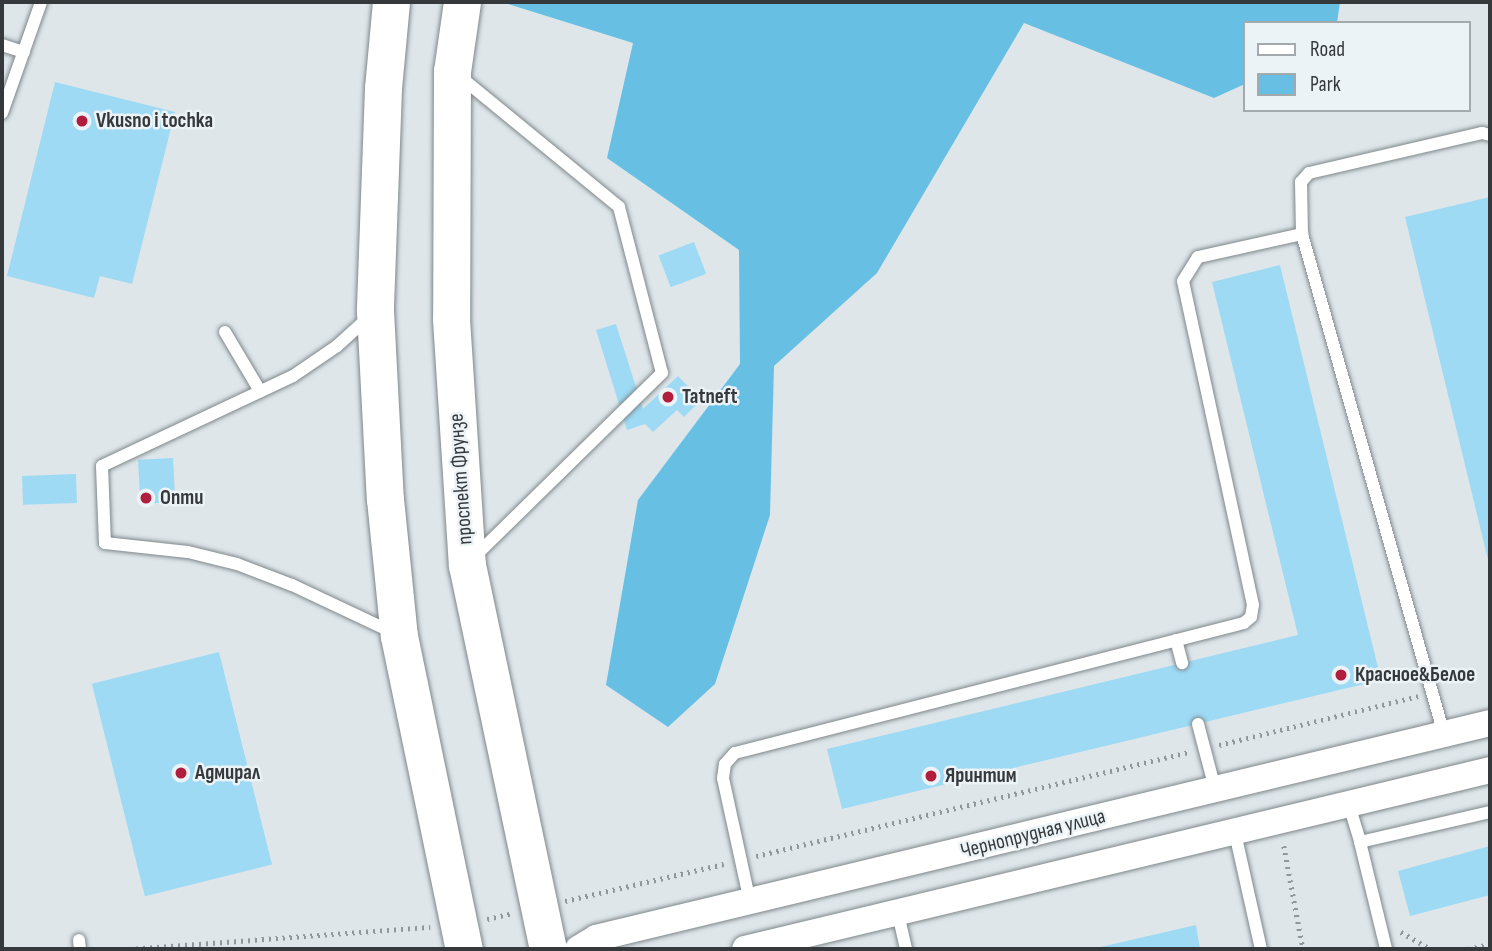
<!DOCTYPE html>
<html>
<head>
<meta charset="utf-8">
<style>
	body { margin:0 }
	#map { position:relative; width:1492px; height:951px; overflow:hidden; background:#dee6ea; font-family:"Sofia Sans Condensed",sans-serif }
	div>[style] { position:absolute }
	.green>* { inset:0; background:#67c0e4 }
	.building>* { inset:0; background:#9edaf4; transform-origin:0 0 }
	.path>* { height:4.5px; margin-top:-2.25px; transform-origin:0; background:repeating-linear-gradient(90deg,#909699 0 2px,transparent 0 7px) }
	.roads { filter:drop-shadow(0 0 2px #7f878a) drop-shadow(0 0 2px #7f878a) }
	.service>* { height:12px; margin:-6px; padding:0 6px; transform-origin:6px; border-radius:6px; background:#fff }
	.minor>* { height:26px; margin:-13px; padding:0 13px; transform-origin:13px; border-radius:13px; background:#fff }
	.secondary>* { height:37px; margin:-18.5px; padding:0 18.5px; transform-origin:18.5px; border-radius:18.5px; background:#fff }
	.dots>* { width:19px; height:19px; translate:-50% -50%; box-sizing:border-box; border:4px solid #ebf3f7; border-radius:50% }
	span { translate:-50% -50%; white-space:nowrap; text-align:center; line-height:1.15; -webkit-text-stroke:5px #ebf3f7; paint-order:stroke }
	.poi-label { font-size:21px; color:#36393b; font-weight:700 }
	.left { translate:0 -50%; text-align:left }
	.street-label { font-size:21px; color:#36393b }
	.frame { position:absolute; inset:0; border:4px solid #36393b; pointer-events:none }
	.legend { position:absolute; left:1243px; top:21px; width:228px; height:91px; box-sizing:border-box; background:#ebf3f7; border:2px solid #a3a9ac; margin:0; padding:9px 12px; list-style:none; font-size:21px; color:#36393b }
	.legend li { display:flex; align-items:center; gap:14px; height:35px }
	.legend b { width:35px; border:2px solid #a3a9ac }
</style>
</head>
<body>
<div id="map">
	<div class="green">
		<div style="clip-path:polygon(502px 2px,1340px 2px,1337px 23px,1245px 23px,1245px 84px,1214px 98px,1024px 23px,877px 273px,774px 366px,770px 515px,715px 684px,668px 727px,606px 685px,638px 500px,740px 364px,739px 250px,607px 158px,633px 43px)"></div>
	</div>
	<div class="building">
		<div style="clip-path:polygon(55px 82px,175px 112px,132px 284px,100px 276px,94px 298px,7px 276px)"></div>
		<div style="clip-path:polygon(1490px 197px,1490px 564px,1489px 564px,1405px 217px)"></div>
		<div style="left:694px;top:242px;width:34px;height:38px;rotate:69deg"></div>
		<div style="clip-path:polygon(1280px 265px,1381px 680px,842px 809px,827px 749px,1298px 635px,1212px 282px)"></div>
		<div style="clip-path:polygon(616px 324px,643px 409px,678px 376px,701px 400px,684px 417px,677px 410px,653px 432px,645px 424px,627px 430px,596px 330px)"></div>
		<div style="left:173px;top:458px;width:44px;height:35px;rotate:87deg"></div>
		<div style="left:76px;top:474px;width:29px;height:54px;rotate:88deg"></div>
		<div style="left:219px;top:652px;width:219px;height:131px;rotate:76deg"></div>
		<div style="clip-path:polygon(1490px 846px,1490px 895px,1410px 916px,1398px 871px)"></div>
		<div style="clip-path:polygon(1196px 925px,1200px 949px,1096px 949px,1096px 948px)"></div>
	</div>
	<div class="path">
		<div style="left:1219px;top:745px;width:205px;rotate:-13.8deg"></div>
		<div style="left:1284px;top:846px;width:105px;rotate:79.5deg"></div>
		<div style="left:756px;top:856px;width:446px;rotate:-13.5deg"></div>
		<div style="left:565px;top:901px;width:163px;rotate:-13.1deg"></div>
		<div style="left:487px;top:919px;width:26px;rotate:-13deg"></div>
		<div style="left:1401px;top:932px;width:34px;rotate:30deg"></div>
		<div style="left:129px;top:949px;width:302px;rotate:-4.2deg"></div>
		<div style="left:1468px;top:949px;width:23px;rotate:-13deg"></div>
	</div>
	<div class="roads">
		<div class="service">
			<div style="left:2px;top:45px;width:23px;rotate:18deg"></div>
			<div style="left:458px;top:75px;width:208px;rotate:39.3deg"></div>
			<div style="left:619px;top:207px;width:171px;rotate:75.5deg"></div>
			<div style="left:662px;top:373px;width:263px;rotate:135.6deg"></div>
			<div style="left:2px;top:113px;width:118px;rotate:-70.6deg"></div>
			<div style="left:1302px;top:234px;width:52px;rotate:-91.1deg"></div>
			<div style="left:1301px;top:182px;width:12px;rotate:-48deg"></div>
			<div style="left:1309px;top:173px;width:178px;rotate:-13deg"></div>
			<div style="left:1482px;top:133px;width:8px;rotate:14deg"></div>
			<div style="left:370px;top:316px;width:45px;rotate:137.7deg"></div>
			<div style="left:337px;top:346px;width:53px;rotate:145.7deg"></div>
			<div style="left:293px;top:376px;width:211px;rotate:154.8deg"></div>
			<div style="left:102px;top:466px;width:77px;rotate:87.8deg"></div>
			<div style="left:105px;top:543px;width:83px;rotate:6.2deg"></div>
			<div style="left:188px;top:552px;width:50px;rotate:13.8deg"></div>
			<div style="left:237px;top:564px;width:59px;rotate:20.9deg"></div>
			<div style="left:292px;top:585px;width:110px;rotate:25.2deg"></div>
			<div style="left:225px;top:332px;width:69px;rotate:59.3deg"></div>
			<div style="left:1176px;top:640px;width:24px;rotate:75deg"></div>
			<div style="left:1198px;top:724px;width:67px;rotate:75.3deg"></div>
			<div style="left:1349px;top:805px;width:39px;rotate:73deg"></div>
			<div style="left:1360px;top:842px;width:133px;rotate:-13deg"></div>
			<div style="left:1235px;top:833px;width:119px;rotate:77.4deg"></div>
			<div style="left:1360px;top:842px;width:110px;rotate:76.3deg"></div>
			<div style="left:750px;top:902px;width:127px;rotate:-102.3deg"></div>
			<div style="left:723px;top:778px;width:14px;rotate:-82deg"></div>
			<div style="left:725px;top:764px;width:15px;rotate:-48deg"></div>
			<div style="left:735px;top:753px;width:525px;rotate:-14.33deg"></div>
			<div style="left:1244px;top:623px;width:9px;rotate:-41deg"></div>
			<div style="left:1251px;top:617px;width:12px;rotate:-81deg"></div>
			<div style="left:1253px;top:605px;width:331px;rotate:-102.2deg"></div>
			<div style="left:1183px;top:281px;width:28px;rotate:-58deg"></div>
			<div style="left:1198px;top:257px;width:107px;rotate:-12.5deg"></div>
			<div style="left:1302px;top:234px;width:520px;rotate:74.15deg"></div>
			<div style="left:898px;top:914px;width:36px;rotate:77deg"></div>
			<div style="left:79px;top:940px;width:9px;rotate:84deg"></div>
		</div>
		<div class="minor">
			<div style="left:578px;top:949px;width:21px;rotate:-31deg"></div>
			<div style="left:596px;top:938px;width:919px;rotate:-13.52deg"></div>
			<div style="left:745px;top:949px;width:766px;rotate:-13.51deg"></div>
		</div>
		<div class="secondary">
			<div style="left:391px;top:2px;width:86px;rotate:95.3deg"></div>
			<div style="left:383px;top:88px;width:223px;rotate:92.1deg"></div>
			<div style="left:375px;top:311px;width:188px;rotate:87deg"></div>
			<div style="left:385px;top:499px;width:138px;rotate:84.2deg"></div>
			<div style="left:399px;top:636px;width:320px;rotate:78.3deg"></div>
			<div style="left:462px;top:2px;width:70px;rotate:98.2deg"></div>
			<div style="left:452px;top:71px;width:248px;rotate:90.2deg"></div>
			<div style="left:451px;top:319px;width:247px;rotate:86.3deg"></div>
			<div style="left:467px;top:565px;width:392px;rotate:78.1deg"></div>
		</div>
	</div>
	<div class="dots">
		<div style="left:82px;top:121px;background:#b11d3c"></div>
		<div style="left:668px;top:397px;background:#b11d3c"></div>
		<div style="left:146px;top:498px;background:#b11d3c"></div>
		<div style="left:1341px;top:675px;background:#b11d3c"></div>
		<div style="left:181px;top:773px;background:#b11d3c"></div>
		<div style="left:931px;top:776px;background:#b11d3c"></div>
	</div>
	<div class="poi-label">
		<span class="left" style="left:96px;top:121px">Vkusno i tochka</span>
		<span class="left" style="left:682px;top:397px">Tatneft</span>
		<span class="left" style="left:160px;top:498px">Опти</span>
		<span class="left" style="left:1355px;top:675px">Красное&amp;Белое</span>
		<span class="left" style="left:195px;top:773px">Адмирал</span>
		<span class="left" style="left:945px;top:776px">Яринтим</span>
	</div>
	<div class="street-label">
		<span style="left:461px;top:479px;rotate:-94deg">проспект Фрунзе</span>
		<span style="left:1033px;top:834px;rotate:-14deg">Чернопрудная улица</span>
	</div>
	<div class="frame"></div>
	<ul class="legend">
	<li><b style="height:9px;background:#fff"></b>Road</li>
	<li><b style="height:19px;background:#67c0e4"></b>Park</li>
	</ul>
</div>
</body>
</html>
